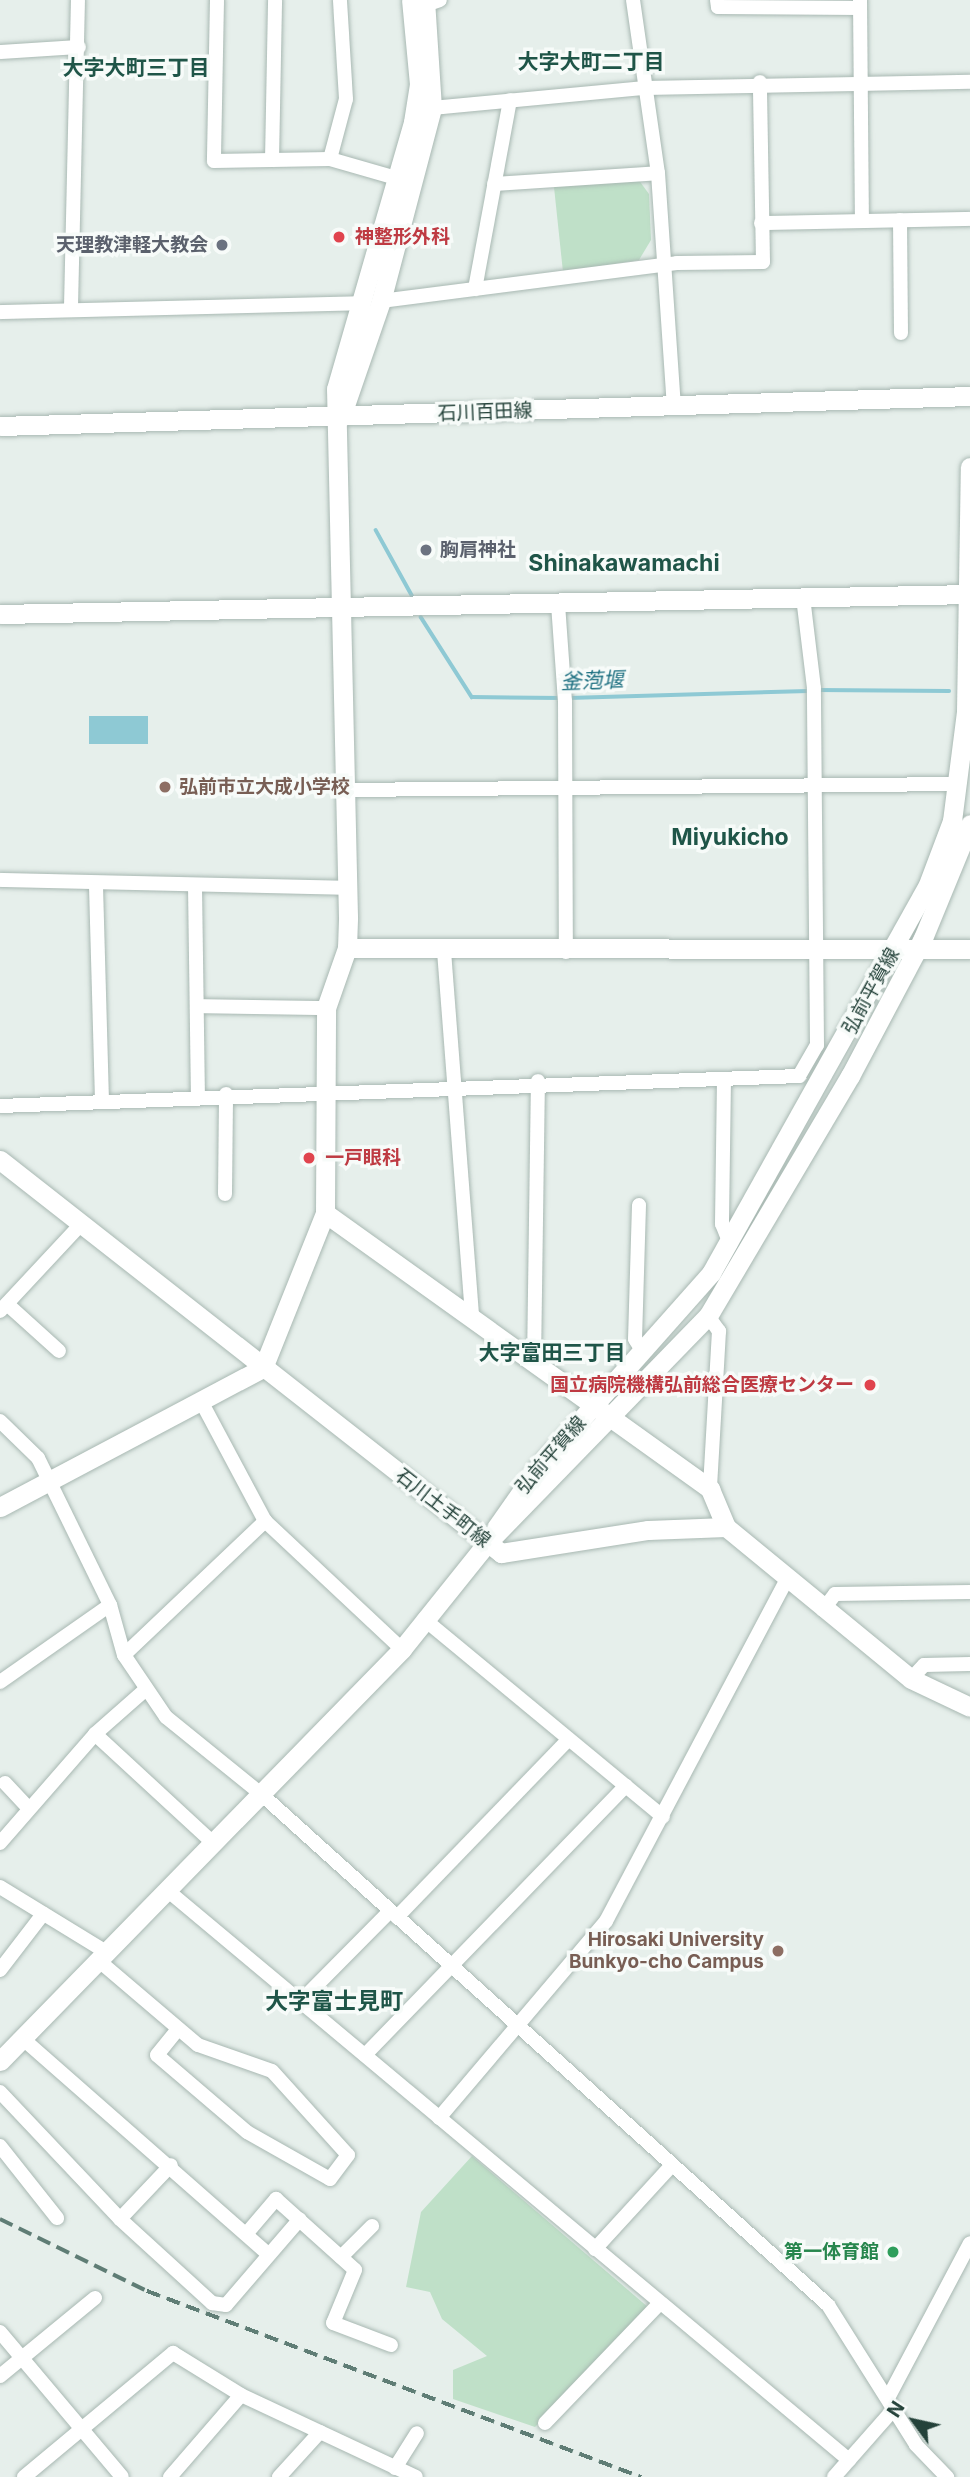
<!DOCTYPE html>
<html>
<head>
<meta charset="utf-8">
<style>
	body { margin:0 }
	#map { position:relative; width:970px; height:2477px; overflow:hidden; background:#e6efeb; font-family:Inter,"Noto Sans JP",sans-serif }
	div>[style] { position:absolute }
	.green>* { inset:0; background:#bfe0c8 }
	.water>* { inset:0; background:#8ec9d4; transform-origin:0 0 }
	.stream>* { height:3.5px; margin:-1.75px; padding:0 1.75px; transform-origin:1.75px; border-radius:1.75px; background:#8ec9d4 }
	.roads { filter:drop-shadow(0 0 2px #a8b8b2) drop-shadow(0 0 2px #a8b8b2) }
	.street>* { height:14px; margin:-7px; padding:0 7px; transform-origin:7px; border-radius:7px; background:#fff }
	.secondary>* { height:19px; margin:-9.5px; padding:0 9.5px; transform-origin:9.5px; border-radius:9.5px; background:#fff }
	.rail>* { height:3.5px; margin-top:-1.75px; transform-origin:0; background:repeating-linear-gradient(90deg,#5f7d75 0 14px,transparent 0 21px) }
	.dots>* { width:19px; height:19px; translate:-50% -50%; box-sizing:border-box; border:4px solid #f7fbf9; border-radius:50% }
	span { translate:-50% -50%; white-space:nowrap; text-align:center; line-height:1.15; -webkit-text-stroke:7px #f7fbf9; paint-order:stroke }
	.health-label { font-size:19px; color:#be3a42; font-weight:700 }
	.left { translate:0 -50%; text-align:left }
	.right { translate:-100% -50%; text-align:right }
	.worship-label { font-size:19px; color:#5b616d; font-weight:700 }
	.street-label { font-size:19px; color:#24423a }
	.education-label { font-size:19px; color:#785e54; font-weight:700 }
	.leisure-label { font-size:19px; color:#27864d; font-weight:700 }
	.neighbourhood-label { font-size:21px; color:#1f5548; font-weight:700 }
	.water-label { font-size:21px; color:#1c6f80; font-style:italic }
	.quarter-label { font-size:23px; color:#1f5548; font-weight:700 }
	.north { position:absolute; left:879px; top:2386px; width:70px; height:70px; -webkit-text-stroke:5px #f7fbf9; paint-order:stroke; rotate:303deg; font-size:19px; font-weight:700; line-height:28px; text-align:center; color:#24423a }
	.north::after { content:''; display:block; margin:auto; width:24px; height:32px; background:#24423a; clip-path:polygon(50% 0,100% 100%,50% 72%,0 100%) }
</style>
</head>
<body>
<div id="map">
	<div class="green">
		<div style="clip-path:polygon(638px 179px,649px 194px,651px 240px,639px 260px,563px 272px,554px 187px)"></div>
		<div style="clip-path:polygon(472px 2156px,649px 2308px,535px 2427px,453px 2399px,453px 2370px,487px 2356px,442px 2319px,430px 2292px,406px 2287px,421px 2212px)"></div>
	</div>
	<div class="water">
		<div style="left:89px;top:716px;width:59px;height:28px"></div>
	</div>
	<div class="stream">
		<div style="left:376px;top:530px;width:77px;rotate:61.1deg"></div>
		<div style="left:421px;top:617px;width:95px;rotate:57.5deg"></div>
		<div style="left:472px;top:697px;width:89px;rotate:0.6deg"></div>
		<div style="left:818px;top:690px;width:131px;rotate:0.4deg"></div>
		<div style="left:569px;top:698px;width:239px;rotate:-1.7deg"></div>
	</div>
	<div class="roads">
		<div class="street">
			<div style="left:217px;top:0;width:161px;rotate:91.1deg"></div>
			<div style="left:214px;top:161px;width:116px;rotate:-1deg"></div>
			<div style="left:330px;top:159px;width:76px;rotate:16deg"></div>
			<div style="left:633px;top:0;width:175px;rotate:81.8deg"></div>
			<div style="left:658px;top:173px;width:234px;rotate:86.1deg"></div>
			<div style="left:717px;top:0;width:7px;rotate:82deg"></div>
			<div style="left:718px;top:7px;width:142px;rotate:0.4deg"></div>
			<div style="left:860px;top:0;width:219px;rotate:89.5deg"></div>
			<div style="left:417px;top:8px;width:24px;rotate:-19deg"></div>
			<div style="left:0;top:52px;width:79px;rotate:-3.6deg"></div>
			<div style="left:432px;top:108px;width:214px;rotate:-5.4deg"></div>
			<div style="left:645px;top:88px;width:325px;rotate:-1.1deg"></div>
			<div style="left:330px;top:159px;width:62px;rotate:-75.1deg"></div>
			<div style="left:346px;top:99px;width:99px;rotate:-93.5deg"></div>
			<div style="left:272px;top:160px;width:160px;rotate:-88.9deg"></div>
			<div style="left:494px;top:184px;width:164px;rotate:-3.8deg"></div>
			<div style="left:900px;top:220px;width:113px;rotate:89.5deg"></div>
			<div style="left:761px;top:223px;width:209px;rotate:-1.1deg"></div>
			<div style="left:475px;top:289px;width:192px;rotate:-79.5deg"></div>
			<div style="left:381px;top:301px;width:298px;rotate:-7.3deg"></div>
			<div style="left:677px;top:263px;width:86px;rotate:-0.7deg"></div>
			<div style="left:763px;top:262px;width:180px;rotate:-91deg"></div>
			<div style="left:71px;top:307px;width:307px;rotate:-88.7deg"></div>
			<div style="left:0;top:312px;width:363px;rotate:-1.4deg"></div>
			<div style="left:558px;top:604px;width:97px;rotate:85.9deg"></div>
			<div style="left:565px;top:701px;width:251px;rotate:89.8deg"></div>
			<div style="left:345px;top:790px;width:613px;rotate:-0.56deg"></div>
			<div style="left:0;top:880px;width:347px;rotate:1.3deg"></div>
			<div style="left:96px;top:886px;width:212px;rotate:88.4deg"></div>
			<div style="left:195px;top:886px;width:209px;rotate:89.2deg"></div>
			<div style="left:444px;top:951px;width:368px;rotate:85.6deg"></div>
			<div style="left:197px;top:1006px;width:129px;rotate:0.9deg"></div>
			<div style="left:724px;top:1079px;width:145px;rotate:90.8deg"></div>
			<div style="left:722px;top:1224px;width:22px;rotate:68deg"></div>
			<div style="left:0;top:1106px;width:800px;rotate:-2.15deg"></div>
			<div style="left:799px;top:1076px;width:36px;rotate:-60deg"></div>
			<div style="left:817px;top:1045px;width:357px;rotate:-90.5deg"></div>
			<div style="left:814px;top:688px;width:92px;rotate:-96.9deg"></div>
			<div style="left:225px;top:1194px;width:100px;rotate:-89.4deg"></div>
			<div style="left:639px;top:1205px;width:134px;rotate:91.7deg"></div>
			<div style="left:635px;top:1339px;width:15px;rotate:58deg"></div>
			<div style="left:7px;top:1304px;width:70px;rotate:42.1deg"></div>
			<div style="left:0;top:1311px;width:119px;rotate:-47deg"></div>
			<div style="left:708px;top:1316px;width:19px;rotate:54deg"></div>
			<div style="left:719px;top:1331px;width:158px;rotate:93.3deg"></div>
			<div style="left:534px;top:1363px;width:282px;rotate:-89.2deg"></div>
			<div style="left:202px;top:1403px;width:134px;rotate:61.9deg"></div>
			<div style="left:265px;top:1521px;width:187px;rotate:43.1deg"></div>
			<div style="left:0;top:1421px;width:53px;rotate:44.2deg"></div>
			<div style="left:38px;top:1458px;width:164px;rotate:63.9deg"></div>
			<div style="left:110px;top:1605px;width:52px;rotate:74.4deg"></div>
			<div style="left:124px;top:1655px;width:75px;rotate:55.9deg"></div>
			<div style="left:166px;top:1717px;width:121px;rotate:39deg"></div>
			<div style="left:260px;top:1793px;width:765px;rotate:42.03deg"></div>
			<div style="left:828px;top:2305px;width:165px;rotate:57.8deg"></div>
			<div style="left:916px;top:2445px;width:45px;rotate:45.9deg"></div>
			<div style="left:823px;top:1610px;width:20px;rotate:-53deg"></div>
			<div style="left:835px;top:1594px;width:135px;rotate:-0.8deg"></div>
			<div style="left:424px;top:1619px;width:310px;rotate:39.6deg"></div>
			<div style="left:124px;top:1655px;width:195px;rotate:-43.5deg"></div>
			<div style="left:911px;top:1679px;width:19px;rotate:-47deg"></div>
			<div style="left:924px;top:1665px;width:46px;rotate:-1.2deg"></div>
			<div style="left:0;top:1682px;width:134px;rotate:-35deg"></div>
			<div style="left:95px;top:1734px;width:161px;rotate:42.7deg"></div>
			<div style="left:5px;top:1783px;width:35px;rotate:47deg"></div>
			<div style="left:0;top:1843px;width:145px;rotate:-48.9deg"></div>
			<div style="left:95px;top:1734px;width:65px;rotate:-41.3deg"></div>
			<div style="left:0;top:1887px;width:124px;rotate:31.5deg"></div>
			<div style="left:167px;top:1890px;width:889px;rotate:39.89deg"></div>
			<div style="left:397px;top:1917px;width:246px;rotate:-46deg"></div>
			<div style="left:98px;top:1960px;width:131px;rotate:40.4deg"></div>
			<div style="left:198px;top:2045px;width:78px;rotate:19.4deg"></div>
			<div style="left:272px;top:2071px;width:113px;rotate:47.9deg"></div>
			<div style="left:348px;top:2155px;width:30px;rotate:127deg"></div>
			<div style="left:330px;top:2179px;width:95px;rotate:-150.5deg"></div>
			<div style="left:247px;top:2132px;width:118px;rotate:-139.5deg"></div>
			<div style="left:157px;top:2055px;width:33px;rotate:-51deg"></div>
			<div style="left:0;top:1970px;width:71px;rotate:-52.5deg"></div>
			<div style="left:301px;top:2001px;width:127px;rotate:-45.3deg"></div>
			<div style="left:22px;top:2038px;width:327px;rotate:41.3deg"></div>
			<div style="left:365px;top:2055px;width:375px;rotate:-45.9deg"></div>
			<div style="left:0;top:2092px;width:175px;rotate:46.6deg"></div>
			<div style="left:120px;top:2219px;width:74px;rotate:-46.6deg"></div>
			<div style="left:439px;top:2118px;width:258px;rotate:-49.7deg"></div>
			<div style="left:606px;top:1921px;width:387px;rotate:-62.1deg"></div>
			<div style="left:0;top:2146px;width:92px;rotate:51.6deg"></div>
			<div style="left:120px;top:2219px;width:125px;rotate:42.4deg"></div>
			<div style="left:212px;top:2303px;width:14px;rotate:8deg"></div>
			<div style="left:226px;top:2305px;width:113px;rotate:-49.3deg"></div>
			<div style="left:247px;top:2233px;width:45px;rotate:-49.5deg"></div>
			<div style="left:276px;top:2199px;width:106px;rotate:41.9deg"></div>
			<div style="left:355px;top:2270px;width:57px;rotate:112.5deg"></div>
			<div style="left:333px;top:2323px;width:62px;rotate:20.8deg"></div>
			<div style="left:595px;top:2249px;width:114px;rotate:-47.5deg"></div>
			<div style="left:341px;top:2257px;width:44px;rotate:-45deg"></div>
			<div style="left:0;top:2332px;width:189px;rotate:49.9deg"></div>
			<div style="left:0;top:2376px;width:123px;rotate:-39.4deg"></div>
			<div style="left:888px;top:2398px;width:175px;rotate:-62.1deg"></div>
			<div style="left:545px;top:2423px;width:166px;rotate:-46.2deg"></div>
			<div style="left:395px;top:2468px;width:41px;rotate:-57.8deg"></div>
			<div style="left:24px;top:2477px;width:194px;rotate:-39.8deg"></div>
			<div style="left:173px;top:2353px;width:80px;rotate:31.7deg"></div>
			<div style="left:241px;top:2395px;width:193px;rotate:25.1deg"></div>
			<div style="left:170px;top:2477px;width:108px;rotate:-49.1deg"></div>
			<div style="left:279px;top:2477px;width:61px;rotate:-47.7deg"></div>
			<div style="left:834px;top:2477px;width:89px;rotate:-48.6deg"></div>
		</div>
		<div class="secondary">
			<div style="left:341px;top:417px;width:123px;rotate:-71deg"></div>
			<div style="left:381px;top:301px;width:200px;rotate:-75.2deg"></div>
			<div style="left:432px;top:108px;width:108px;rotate:-93.7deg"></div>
			<div style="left:0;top:426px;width:970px;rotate:-1.77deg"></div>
			<div style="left:0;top:614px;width:967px;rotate:-1.18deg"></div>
			<div style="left:347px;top:948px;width:623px;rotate:0.09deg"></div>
			<div style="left:0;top:1160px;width:637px;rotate:38.11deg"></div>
			<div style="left:501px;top:1553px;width:149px;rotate:-8.9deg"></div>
			<div style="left:648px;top:1530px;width:78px;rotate:-2.2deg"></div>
			<div style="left:726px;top:1527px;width:239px;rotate:39.4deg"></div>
			<div style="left:911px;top:1679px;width:65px;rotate:25.4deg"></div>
			<div style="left:325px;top:1213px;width:474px;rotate:35.6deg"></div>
			<div style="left:710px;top:1489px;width:41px;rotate:67.2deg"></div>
			<div style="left:0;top:1507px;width:297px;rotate:-27.9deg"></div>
			<div style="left:263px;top:1368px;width:167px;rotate:-68.2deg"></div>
			<div style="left:325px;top:1213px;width:205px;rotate:-89.7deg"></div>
			<div style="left:326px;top:1008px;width:64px;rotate:-70.7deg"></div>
			<div style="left:347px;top:948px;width:31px;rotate:-88deg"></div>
			<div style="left:348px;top:917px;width:528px;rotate:-91.3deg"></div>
			<div style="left:336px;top:389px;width:278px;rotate:-73.9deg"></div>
			<div style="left:413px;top:122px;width:38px;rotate:-81deg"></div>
			<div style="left:419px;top:84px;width:84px;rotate:-95.4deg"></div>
			<div style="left:496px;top:1528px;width:73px;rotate:-55deg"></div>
			<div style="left:538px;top:1468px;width:261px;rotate:-48.4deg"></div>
			<div style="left:711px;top:1273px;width:442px;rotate:-60.8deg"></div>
			<div style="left:927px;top:887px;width:71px;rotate:-69.3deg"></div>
			<div style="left:952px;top:821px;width:110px;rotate:-82.7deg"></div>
			<div style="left:966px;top:712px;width:245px;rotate:-89.1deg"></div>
			<div style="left:0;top:2061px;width:576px;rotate:-45.7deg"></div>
			<div style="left:402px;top:1649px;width:136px;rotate:-51.3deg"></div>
			<div style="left:487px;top:1543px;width:317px;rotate:-45.8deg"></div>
			<div style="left:708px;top:1316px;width:279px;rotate:-59.4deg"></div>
			<div style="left:850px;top:1076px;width:156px;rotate:-62.1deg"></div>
			<div style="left:923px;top:938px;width:123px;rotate:-67.6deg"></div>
		</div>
	</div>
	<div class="rail">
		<div style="left:0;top:2219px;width:164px;rotate:26.1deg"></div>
		<div style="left:147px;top:2291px;width:528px;rotate:20.63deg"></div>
	</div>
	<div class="dots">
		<div style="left:339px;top:237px;background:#e0444e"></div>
		<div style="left:222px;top:245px;background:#6b7280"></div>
		<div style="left:426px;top:550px;background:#6b7280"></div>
		<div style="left:165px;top:787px;background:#8d6e63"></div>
		<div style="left:309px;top:1158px;background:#e0444e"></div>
		<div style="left:870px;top:1385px;background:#e0444e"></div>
		<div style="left:778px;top:1951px;background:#8d6e63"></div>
		<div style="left:893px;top:2252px;background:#2e9e5b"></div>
	</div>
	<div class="health-label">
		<span class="left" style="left:355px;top:237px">神整形外科</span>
		<span class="left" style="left:325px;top:1158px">一戸眼科</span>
		<span class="right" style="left:854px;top:1385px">国立病院機構弘前総合医療センター</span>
	</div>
	<div class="worship-label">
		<span class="right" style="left:208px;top:245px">天理教津軽大教会</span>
		<span class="left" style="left:440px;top:550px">胸肩神社</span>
	</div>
	<div class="street-label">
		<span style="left:485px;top:412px;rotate:-2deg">石川百田線</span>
		<span style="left:871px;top:991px;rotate:-61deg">弘前平賀線</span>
		<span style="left:551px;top:1455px;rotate:-49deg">弘前平賀線</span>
		<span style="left:443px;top:1508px;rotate:38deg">石川土手町線</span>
	</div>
	<div class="education-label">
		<span class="left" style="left:179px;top:787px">弘前市立大成小学校</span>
		<span class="right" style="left:764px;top:1951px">Hirosaki University<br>Bunkyo-cho Campus</span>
	</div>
	<div class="leisure-label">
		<span class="right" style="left:879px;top:2252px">第一体育館</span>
	</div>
	<div class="neighbourhood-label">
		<span style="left:591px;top:62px">大字大町二丁目</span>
		<span style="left:136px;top:68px">大字大町三丁目</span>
		<span style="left:552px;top:1353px">大字富田三丁目</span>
	</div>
	<div class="water-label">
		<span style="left:592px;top:681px;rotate:-2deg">釜萢堰</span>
	</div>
	<div class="quarter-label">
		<span style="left:624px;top:563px">Shinakawamachi</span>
		<span style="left:730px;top:837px">Miyukicho</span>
		<span style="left:334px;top:2001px">大字富士見町</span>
	</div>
	<div class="north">N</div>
</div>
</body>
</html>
